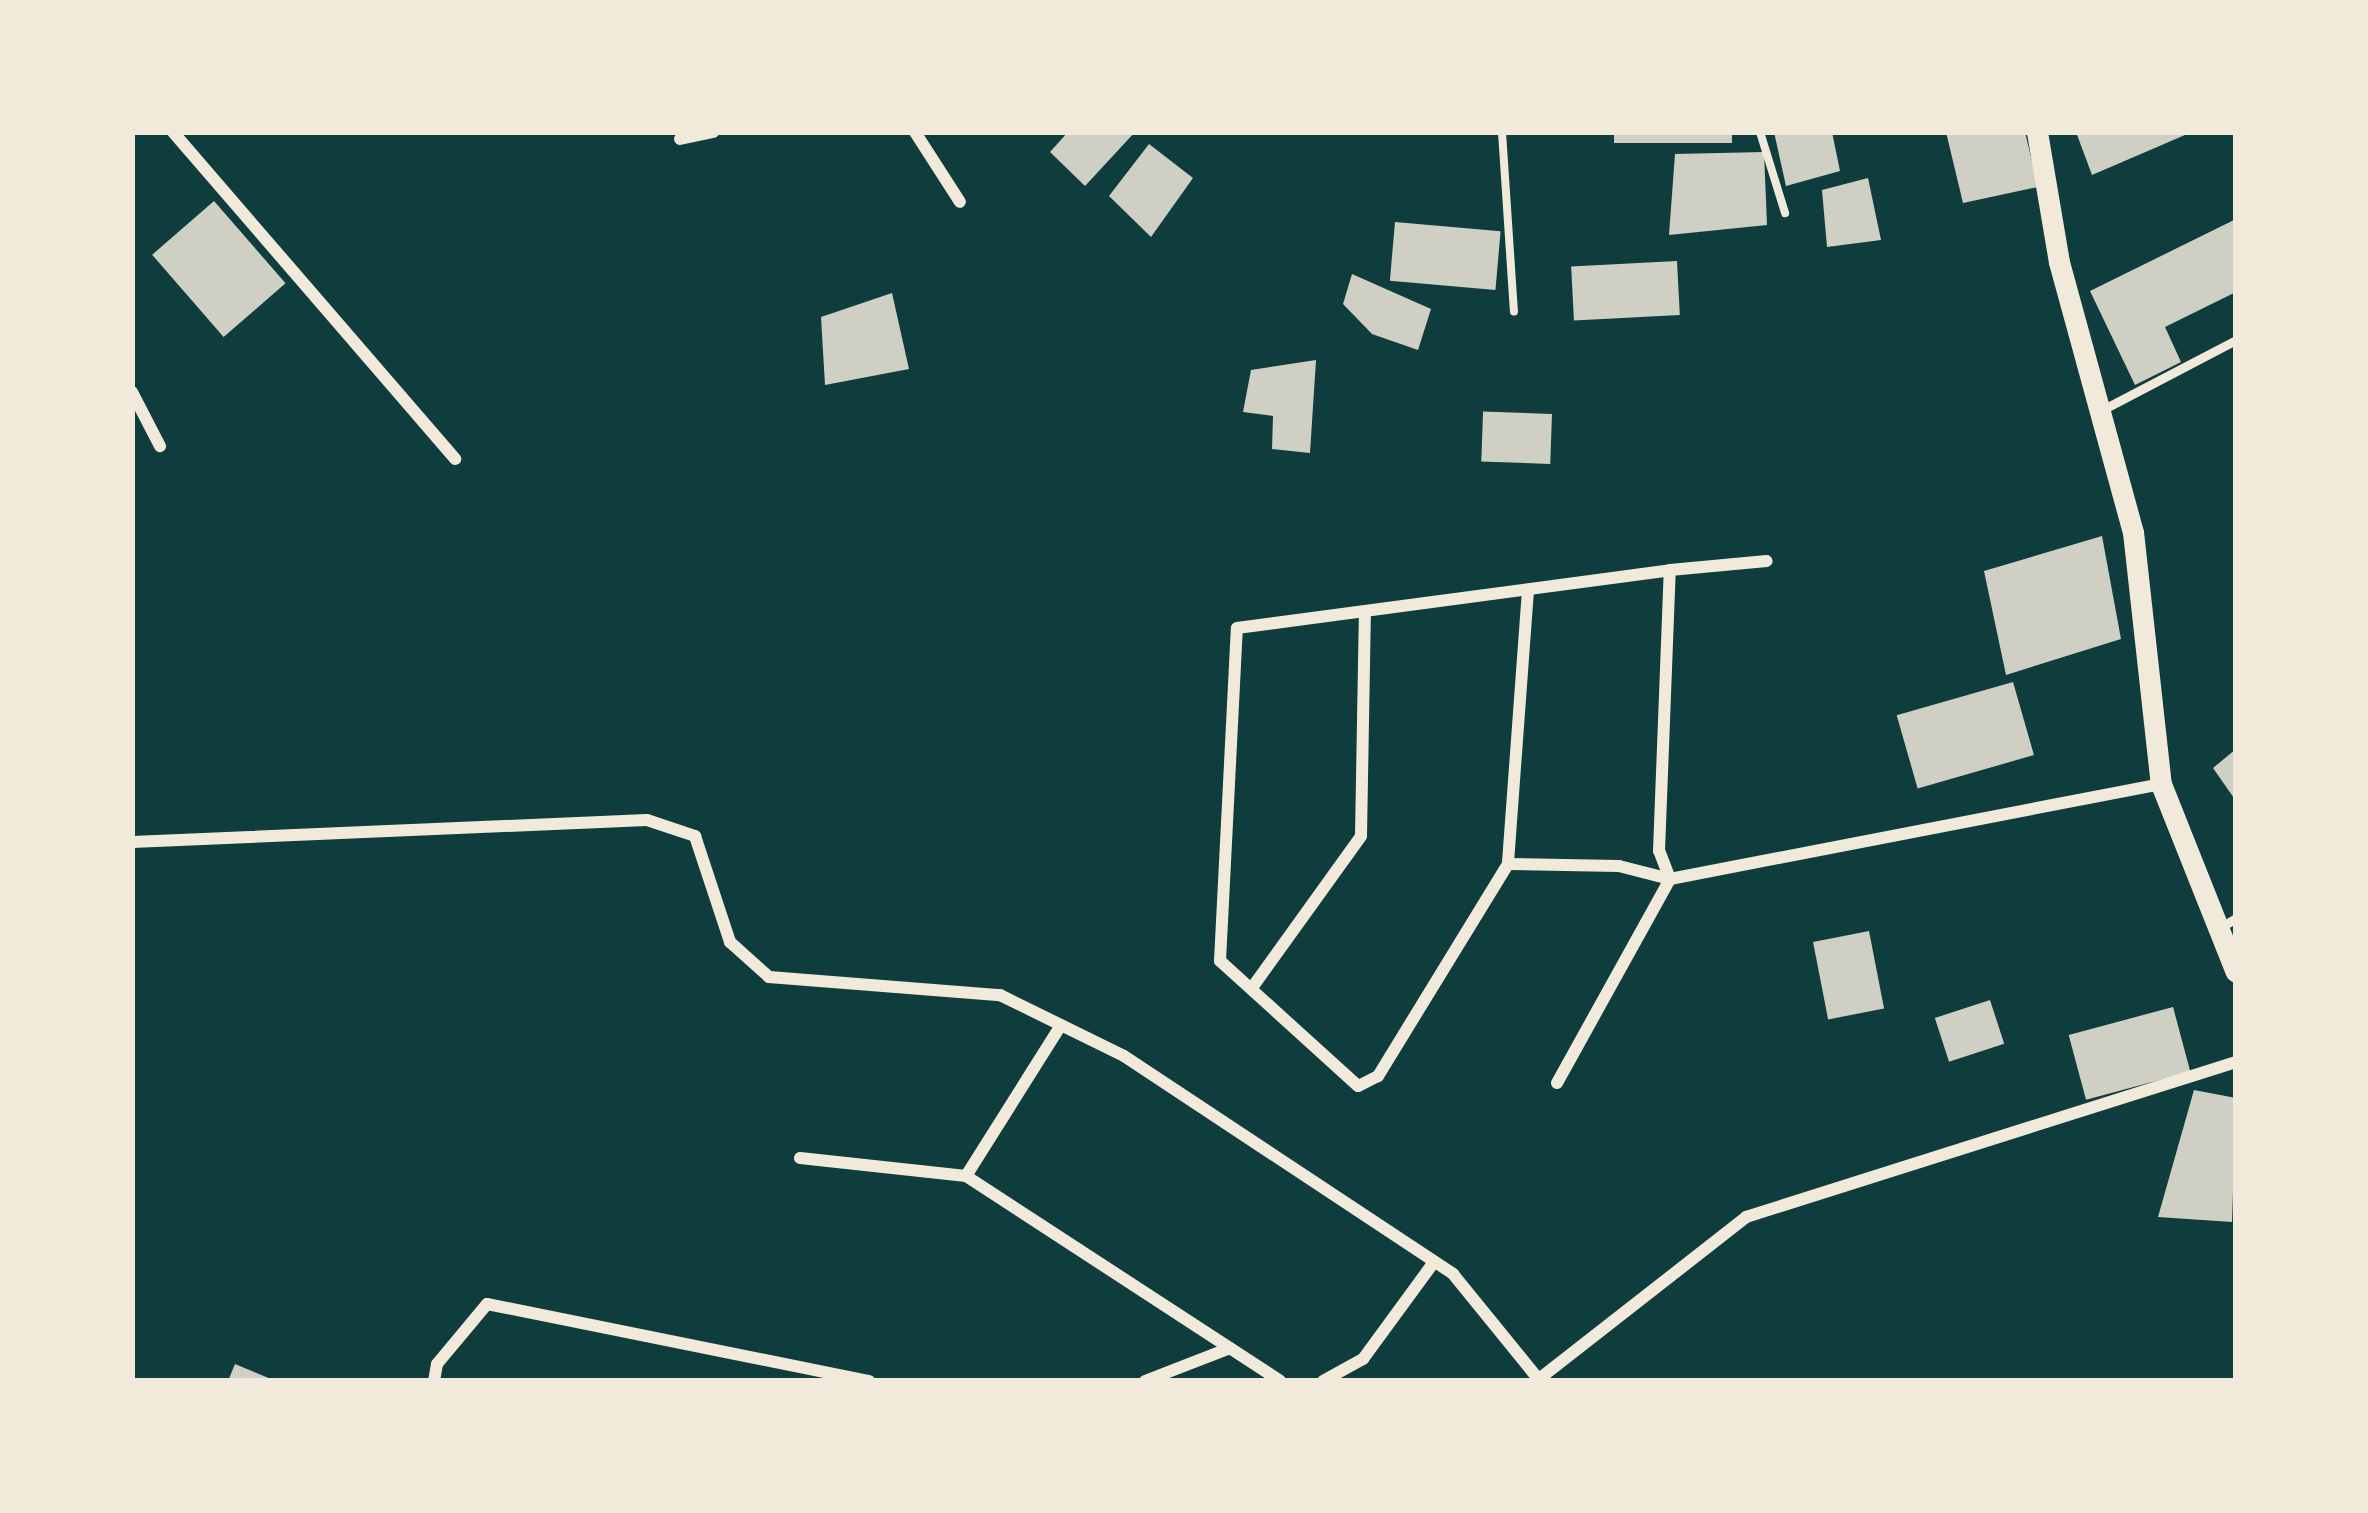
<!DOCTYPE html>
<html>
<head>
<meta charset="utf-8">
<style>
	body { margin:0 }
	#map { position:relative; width:2368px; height:1513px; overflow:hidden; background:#0f3d3e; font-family:"Alegreya Sans",sans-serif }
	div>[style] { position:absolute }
	.building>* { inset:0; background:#cfcfc3; transform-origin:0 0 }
	.path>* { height:8px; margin:-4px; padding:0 4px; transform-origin:4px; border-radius:4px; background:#f1e9da }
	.service>* { height:9px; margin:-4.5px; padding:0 4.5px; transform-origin:4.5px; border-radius:4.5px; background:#f1e9da }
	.minor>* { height:12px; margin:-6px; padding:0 6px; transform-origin:6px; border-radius:6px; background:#f1e9da }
	.tertiary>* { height:21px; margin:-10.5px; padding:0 10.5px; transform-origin:10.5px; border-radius:10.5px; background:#f1e9da }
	span { translate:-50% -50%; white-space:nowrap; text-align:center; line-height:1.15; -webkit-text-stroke:10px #f1e9da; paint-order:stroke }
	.frame { position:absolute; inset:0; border:135px solid #f1e9da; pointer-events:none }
</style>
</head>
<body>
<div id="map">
	<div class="building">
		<div style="clip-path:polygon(1068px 132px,1135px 132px,1085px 186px,1050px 152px)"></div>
		<div style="left:1614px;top:132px;width:118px;height:11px"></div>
		<div style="clip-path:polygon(1774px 132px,1832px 132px,1840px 171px,1786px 186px)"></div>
		<div style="clip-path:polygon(1946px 132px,2025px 132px,2038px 187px,1963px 203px)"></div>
		<div style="clip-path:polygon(2076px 132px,2192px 132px,2092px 175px)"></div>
		<div style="clip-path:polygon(1149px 144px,1193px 178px,1151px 237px,1109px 196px)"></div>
		<div style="clip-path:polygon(1764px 152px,1767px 225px,1669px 235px,1675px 154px)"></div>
		<div style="clip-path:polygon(1868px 178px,1881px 240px,1827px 247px,1822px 190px)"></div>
		<div style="left:214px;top:201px;width:109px;height:82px;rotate:49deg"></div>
		<div style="clip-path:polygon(2234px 220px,2236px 292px,2165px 327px,2181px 362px,2135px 385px,2090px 291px)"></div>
		<div style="left:1395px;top:222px;width:106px;height:59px;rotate:5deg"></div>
		<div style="left:1677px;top:261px;width:54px;height:106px;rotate:87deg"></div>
		<div style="clip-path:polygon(1352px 274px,1431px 309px,1418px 350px,1372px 334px,1343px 304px)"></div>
		<div style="clip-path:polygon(892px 293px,909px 369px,825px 385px,821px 317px)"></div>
		<div style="clip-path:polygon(1316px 360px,1310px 453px,1272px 449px,1273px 416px,1243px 412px,1251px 370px)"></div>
		<div style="left:1552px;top:414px;width:50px;height:69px;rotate:92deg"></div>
		<div style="clip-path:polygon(2102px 536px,2121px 639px,2006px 675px,1984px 571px)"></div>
		<div style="left:2013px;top:682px;width:76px;height:121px;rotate:74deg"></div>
		<div style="clip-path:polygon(2236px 749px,2236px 801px,2213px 768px)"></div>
		<div style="left:1869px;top:931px;width:79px;height:57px;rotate:79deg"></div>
		<div style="left:1990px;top:1000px;width:46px;height:58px;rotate:72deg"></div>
		<div style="left:2173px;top:1007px;width:67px;height:108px;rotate:75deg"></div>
		<div style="clip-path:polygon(2194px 1090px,2236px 1098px,2232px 1222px,2158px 1217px)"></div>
		<div style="clip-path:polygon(235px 1364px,276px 1381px,228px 1381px)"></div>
	</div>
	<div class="path">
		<div style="left:1502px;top:132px;width:180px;rotate:86.2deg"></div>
		<div style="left:1760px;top:132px;width:85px;rotate:72.8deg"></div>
	</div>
	<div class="service">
		<div style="left:2100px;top:411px;width:153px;rotate:-27.6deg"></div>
		<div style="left:2219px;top:928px;width:20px;rotate:-30deg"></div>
	</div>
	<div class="minor">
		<div style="left:173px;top:132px;width:432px;rotate:49.2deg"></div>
		<div style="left:915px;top:132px;width:83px;rotate:57.3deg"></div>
		<div style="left:680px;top:139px;width:34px;rotate:-12deg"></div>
		<div style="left:132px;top:392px;width:61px;rotate:62.6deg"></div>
		<div style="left:1528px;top:590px;width:275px;rotate:94.2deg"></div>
		<div style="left:1508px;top:864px;width:249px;rotate:121.5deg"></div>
		<div style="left:1378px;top:1076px;width:22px;rotate:153deg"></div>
		<div style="left:1358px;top:1086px;width:186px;rotate:-137.8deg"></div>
		<div style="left:1220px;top:961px;width:333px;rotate:-87.1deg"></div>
		<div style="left:1237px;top:628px;width:437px;rotate:-7.6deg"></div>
		<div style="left:1670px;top:570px;width:97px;rotate:-5.3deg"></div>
		<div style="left:132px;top:842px;width:515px;rotate:-2.45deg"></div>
		<div style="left:647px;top:820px;width:51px;rotate:18.4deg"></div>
		<div style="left:695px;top:836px;width:112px;rotate:71.7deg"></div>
		<div style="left:730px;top:942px;width:52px;rotate:41.9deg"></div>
		<div style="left:769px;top:977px;width:232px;rotate:4.5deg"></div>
		<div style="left:1000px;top:995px;width:138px;rotate:26.2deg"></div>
		<div style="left:1124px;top:1056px;width:395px;rotate:33.5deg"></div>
		<div style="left:1453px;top:1274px;width:138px;rotate:50.9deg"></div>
		<div style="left:1508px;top:864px;width:111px;rotate:1deg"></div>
		<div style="left:1619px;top:866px;width:53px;rotate:14.3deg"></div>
		<div style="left:1670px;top:879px;width:500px;rotate:-10.95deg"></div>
		<div style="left:1254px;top:985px;width:183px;rotate:-54.3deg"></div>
		<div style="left:1361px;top:836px;width:223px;rotate:-89deg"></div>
		<div style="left:1557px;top:1083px;width:233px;rotate:-61deg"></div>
		<div style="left:1670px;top:879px;width:30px;rotate:-111deg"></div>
		<div style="left:1659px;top:851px;width:281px;rotate:-87.8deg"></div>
		<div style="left:800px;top:1158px;width:167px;rotate:6.2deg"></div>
		<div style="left:966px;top:1176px;width:375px;rotate:33.1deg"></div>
		<div style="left:966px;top:1176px;width:178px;rotate:-57.8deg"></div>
		<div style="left:1539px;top:1379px;width:263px;rotate:-38deg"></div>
		<div style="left:1746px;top:1217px;width:514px;rotate:-17.55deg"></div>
		<div style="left:434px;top:1381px;width:17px;rotate:-80deg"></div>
		<div style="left:437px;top:1364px;width:78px;rotate:-50.2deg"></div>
		<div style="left:487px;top:1304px;width:390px;rotate:11.4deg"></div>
		<div style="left:1145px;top:1381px;width:91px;rotate:-21.2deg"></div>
		<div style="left:1323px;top:1381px;width:46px;rotate:-28.8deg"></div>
		<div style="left:1363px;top:1359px;width:120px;rotate:-53.8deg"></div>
	</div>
	<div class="tertiary">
		<div style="left:2037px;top:132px;width:132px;rotate:80.4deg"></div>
		<div style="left:2059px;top:262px;width:280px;rotate:74.7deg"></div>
		<div style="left:2133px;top:532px;width:254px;rotate:83.7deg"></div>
		<div style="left:2161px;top:784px;width:202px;rotate:68.3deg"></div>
	</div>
	<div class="frame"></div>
</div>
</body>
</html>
